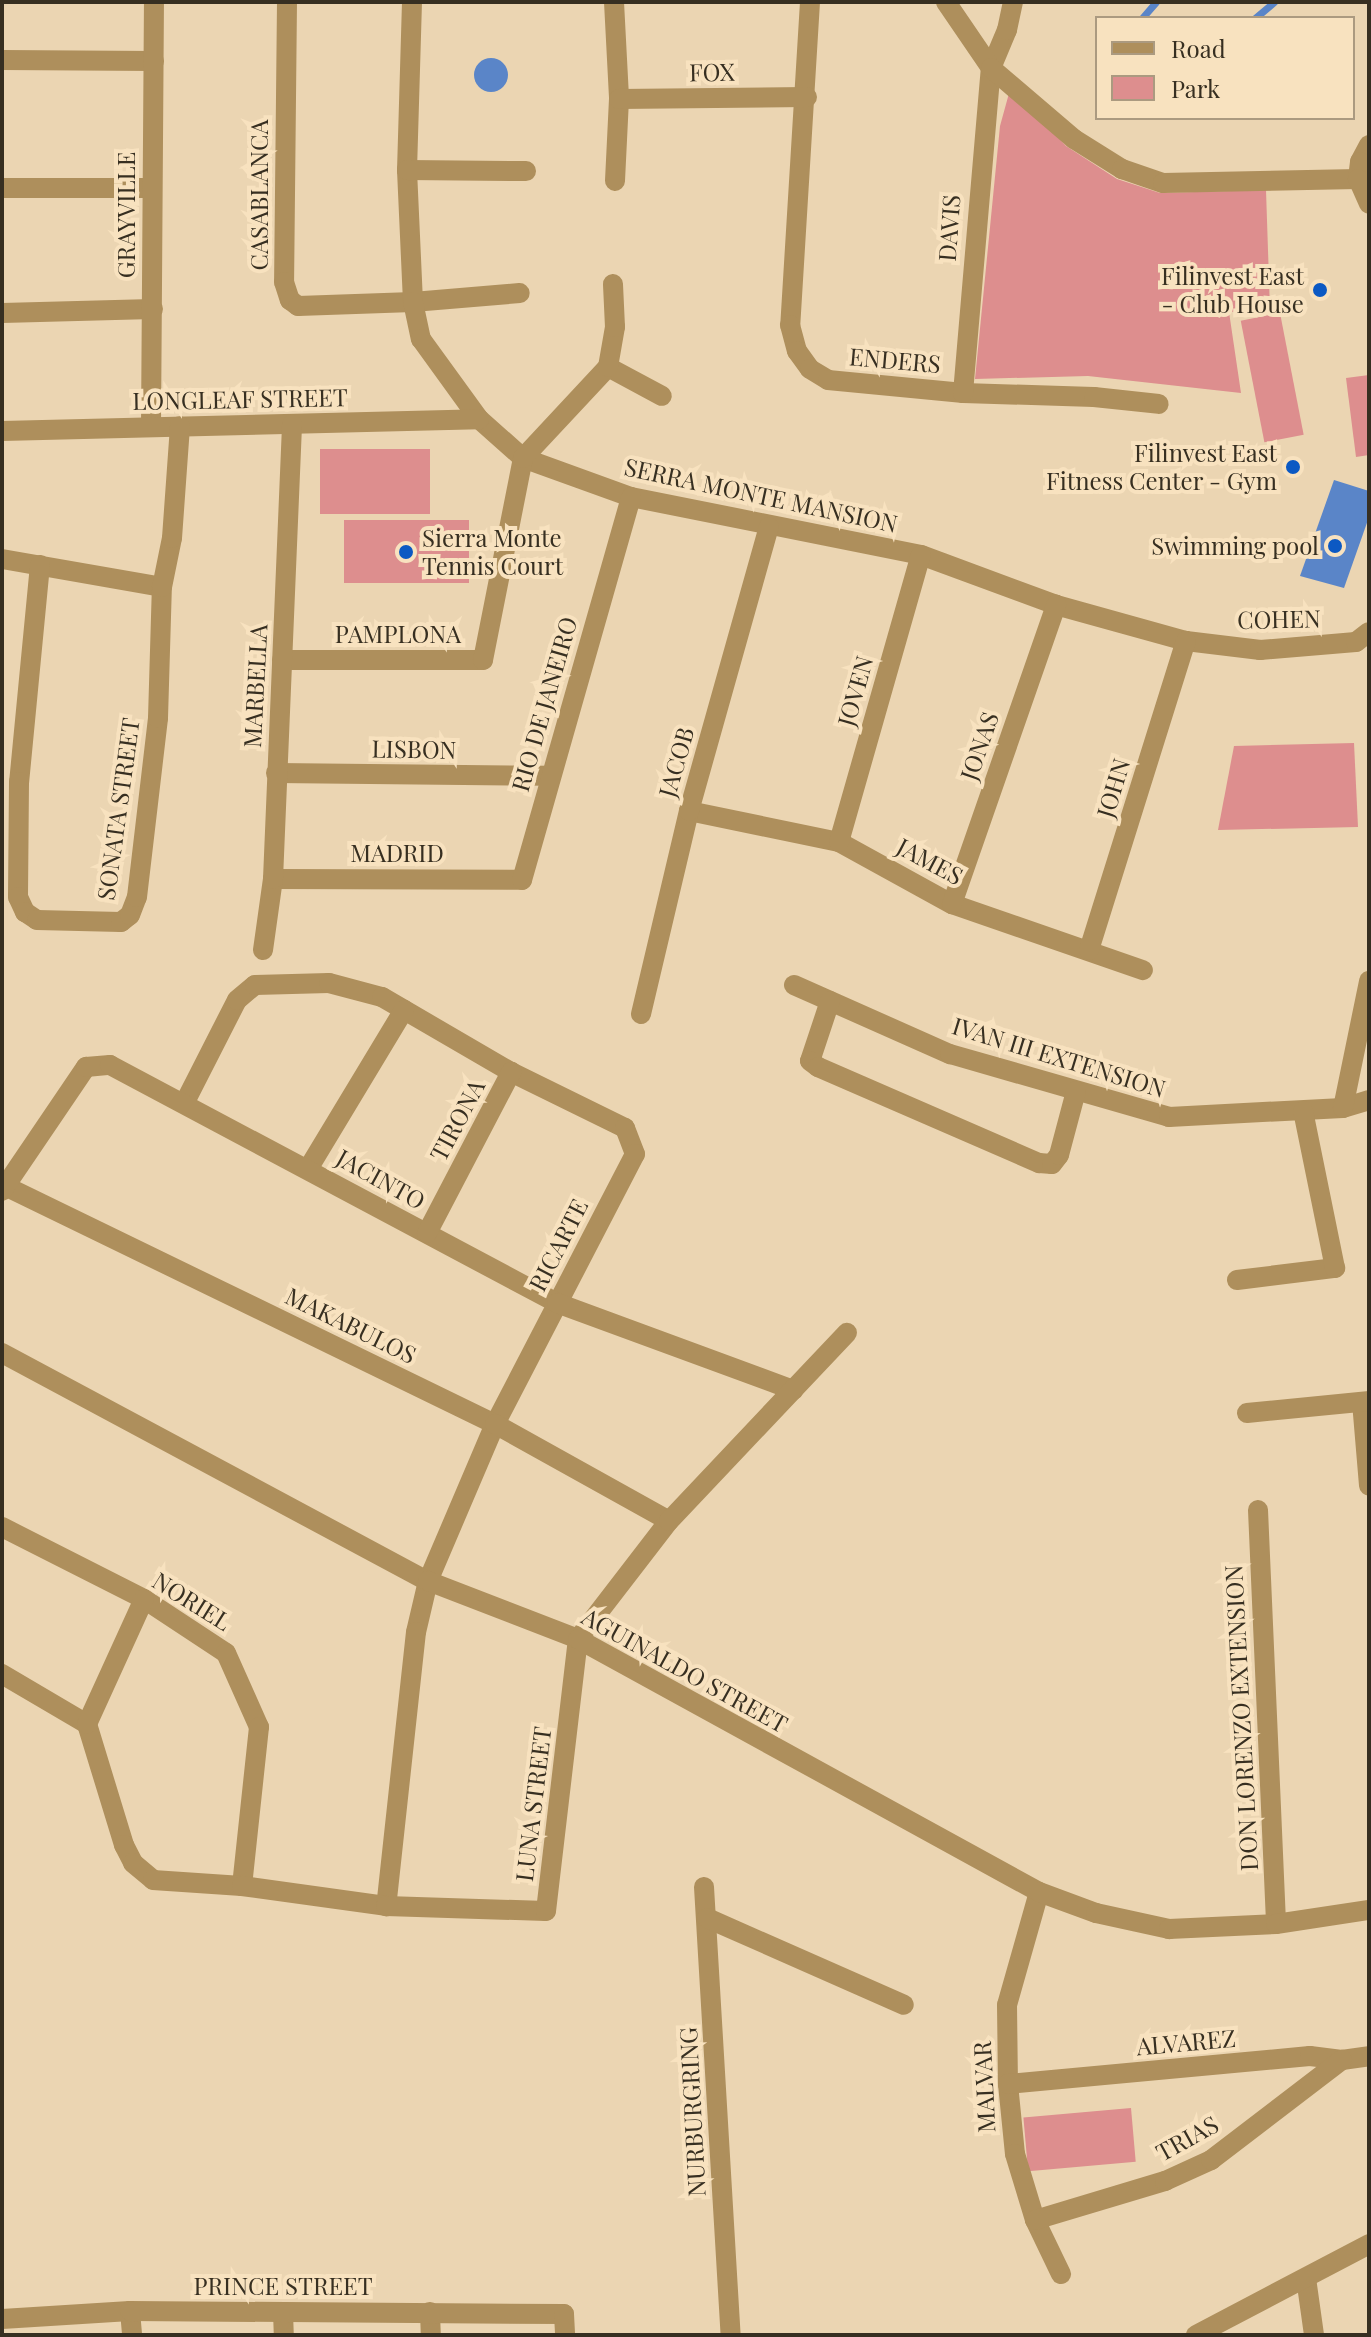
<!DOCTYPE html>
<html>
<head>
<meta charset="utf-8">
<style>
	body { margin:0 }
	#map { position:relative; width:1371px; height:2337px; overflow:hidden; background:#ebd5b2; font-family:"Playfair Display",serif }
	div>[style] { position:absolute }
	.green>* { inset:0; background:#dd8e8e; transform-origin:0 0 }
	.water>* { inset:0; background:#5a85c8 }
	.round { border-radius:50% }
	.stream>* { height:7px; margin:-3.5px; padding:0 3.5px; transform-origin:3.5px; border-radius:3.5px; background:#5a85c8 }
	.minor>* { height:20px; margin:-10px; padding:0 10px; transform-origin:10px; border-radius:10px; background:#ae8f5c }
	.tertiary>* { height:20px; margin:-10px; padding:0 10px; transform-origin:10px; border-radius:10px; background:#ae8f5c }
	.dots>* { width:22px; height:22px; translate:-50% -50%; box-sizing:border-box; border:4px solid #f8e2bf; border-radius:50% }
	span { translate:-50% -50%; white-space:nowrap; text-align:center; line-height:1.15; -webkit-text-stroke:8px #f8e2bf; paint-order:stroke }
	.street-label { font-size:24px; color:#372f21 }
	.poi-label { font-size:24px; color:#372f21 }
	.right { translate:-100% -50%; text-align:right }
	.left { translate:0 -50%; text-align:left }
	.frame { position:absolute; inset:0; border:4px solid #372f21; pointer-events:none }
	.legend { position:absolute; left:1095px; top:16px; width:260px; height:104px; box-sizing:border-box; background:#f8e2bf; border:2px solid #ab9a80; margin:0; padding:10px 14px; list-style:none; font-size:24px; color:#372f21 }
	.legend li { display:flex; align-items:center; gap:16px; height:40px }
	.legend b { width:40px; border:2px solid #ab9a80 }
</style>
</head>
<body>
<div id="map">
	<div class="green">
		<div style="clip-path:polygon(1011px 86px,1066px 146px,1117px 179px,1160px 193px,1266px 190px,1270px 310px,1229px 312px,1241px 393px,1088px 376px,975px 379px,1000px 126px)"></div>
		<div style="left:1280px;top:313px;width:124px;height:40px;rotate:79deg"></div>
		<div style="clip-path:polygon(1369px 375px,1369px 455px,1356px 457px,1346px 378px)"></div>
		<div style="left:430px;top:449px;width:65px;height:110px;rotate:90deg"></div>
		<div style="left:344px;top:520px;width:125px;height:63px"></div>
		<div style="clip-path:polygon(1354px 743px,1358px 827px,1218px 830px,1234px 746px)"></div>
		<div style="left:1131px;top:2108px;width:54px;height:108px;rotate:85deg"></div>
	</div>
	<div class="water">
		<div class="round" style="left:474px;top:58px;width:34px;height:34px"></div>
		<div style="clip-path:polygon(1334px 480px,1369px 491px,1369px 517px,1344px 588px,1300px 576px)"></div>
	</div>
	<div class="stream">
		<div style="left:1142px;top:18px;width:21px;rotate:-49deg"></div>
		<div style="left:1255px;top:18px;width:25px;rotate:-40deg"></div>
	</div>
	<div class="minor">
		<div style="left:287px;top:2px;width:280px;rotate:90.6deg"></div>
		<div style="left:284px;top:282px;width:19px;rotate:72deg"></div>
		<div style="left:290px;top:300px;width:10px;rotate:37deg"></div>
		<div style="left:298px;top:306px;width:115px;rotate:-2deg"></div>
		<div style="left:413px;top:302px;width:107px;rotate:-4.8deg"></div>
		<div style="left:412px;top:2px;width:168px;rotate:91.7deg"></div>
		<div style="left:407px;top:170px;width:132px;rotate:87.4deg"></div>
		<div style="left:413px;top:302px;width:38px;rotate:78deg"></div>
		<div style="left:421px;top:339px;width:99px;rotate:54.1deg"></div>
		<div style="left:479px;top:419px;width:59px;rotate:41.6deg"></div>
		<div style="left:523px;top:458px;width:115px;rotate:19.9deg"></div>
		<div style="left:631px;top:497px;width:296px;rotate:11.3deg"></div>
		<div style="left:921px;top:555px;width:144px;rotate:20.3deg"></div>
		<div style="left:1056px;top:605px;width:135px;rotate:15.5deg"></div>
		<div style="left:1186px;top:641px;width:75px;rotate:6.9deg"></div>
		<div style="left:1260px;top:650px;width:96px;rotate:-4.8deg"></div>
		<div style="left:1356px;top:642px;width:16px;rotate:-38deg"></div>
		<div style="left:614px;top:2px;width:97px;rotate:87deg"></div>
		<div style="left:619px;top:99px;width:82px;rotate:92.8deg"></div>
		<div style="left:810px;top:2px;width:324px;rotate:93.5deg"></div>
		<div style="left:790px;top:325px;width:27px;rotate:75deg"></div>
		<div style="left:797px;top:351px;width:22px;rotate:54deg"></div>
		<div style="left:810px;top:369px;width:21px;rotate:31deg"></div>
		<div style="left:828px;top:380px;width:136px;rotate:5.5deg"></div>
		<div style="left:963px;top:393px;width:131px;rotate:1.7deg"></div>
		<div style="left:1094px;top:397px;width:65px;rotate:6.1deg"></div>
		<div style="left:2px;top:60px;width:152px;rotate:0.4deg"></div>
		<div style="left:619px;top:99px;width:188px;rotate:-0.6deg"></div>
		<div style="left:407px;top:170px;width:119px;rotate:0.5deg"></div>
		<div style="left:2px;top:188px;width:149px"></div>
		<div style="left:2px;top:313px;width:151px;rotate:-1.5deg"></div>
		<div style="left:608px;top:367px;width:61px;rotate:28.2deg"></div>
		<div style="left:963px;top:393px;width:326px;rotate:-85.1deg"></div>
		<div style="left:991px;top:68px;width:41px;rotate:-67.2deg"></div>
		<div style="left:1007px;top:30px;width:29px;rotate:-78deg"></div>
		<div style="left:151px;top:427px;width:425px;rotate:-89.6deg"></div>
		<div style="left:2px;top:431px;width:477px;rotate:-1.4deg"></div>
		<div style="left:2px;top:559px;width:162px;rotate:9.9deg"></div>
		<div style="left:40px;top:565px;width:218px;rotate:95.5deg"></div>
		<div style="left:19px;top:782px;width:115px;rotate:90.5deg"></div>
		<div style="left:18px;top:897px;width:17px;rotate:65deg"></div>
		<div style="left:25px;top:912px;width:14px;rotate:34deg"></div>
		<div style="left:37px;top:920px;width:84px;rotate:1.4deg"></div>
		<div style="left:121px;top:922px;width:11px;rotate:-38deg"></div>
		<div style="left:130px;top:915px;width:19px;rotate:-69deg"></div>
		<div style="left:137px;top:897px;width:180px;rotate:-83.3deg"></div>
		<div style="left:158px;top:718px;width:131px;rotate:-88.3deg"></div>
		<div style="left:162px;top:587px;width:50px;rotate:-78.5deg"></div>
		<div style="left:172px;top:538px;width:112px;rotate:-85.9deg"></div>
		<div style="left:282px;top:660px;width:201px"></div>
		<div style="left:483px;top:660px;width:206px;rotate:-78.8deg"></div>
		<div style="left:523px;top:458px;width:125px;rotate:-47deg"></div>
		<div style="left:608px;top:367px;width:41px;rotate:-80.1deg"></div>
		<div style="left:615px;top:327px;width:43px;rotate:-92.7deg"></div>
		<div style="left:276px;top:773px;width:274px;rotate:0.6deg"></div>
		<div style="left:689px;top:811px;width:153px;rotate:11.7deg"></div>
		<div style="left:839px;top:842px;width:129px;rotate:28.8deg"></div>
		<div style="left:952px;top:904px;width:202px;rotate:19.1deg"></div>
		<div style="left:839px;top:842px;width:298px;rotate:-74.1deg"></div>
		<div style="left:273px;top:879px;width:249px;rotate:0.2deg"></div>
		<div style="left:522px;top:880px;width:398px;rotate:-74.1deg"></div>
		<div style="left:952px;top:904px;width:317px;rotate:-70.8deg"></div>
		<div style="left:263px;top:950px;width:72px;rotate:-82deg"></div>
		<div style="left:273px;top:879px;width:455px;rotate:-87.6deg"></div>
		<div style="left:1089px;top:950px;width:324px;rotate:-72.6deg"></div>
		<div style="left:794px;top:985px;width:171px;rotate:23.9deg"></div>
		<div style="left:950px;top:1054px;width:228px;rotate:16deg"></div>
		<div style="left:1169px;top:1117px;width:174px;rotate:-3deg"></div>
		<div style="left:1343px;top:1108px;width:27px;rotate:-17deg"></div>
		<div style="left:830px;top:1001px;width:63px;rotate:108.4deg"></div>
		<div style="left:810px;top:1061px;width:10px;rotate:37deg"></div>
		<div style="left:818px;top:1067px;width:241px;rotate:23.5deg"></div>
		<div style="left:1039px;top:1163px;width:13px;rotate:4deg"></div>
		<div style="left:1052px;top:1164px;width:11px;rotate:-52deg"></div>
		<div style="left:1059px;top:1155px;width:66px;rotate:-75.1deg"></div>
		<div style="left:641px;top:1014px;width:209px;rotate:-76.7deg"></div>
		<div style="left:689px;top:811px;width:295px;rotate:-74.3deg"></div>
		<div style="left:185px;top:1102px;width:114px;rotate:-63deg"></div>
		<div style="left:237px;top:1000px;width:23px;rotate:-40deg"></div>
		<div style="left:255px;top:985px;width:74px;rotate:-1.5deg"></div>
		<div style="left:329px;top:983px;width:55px;rotate:14.8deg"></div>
		<div style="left:382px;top:997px;width:149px;rotate:30.2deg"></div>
		<div style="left:511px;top:1072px;width:127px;rotate:26.2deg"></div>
		<div style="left:625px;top:1128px;width:28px;rotate:69deg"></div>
		<div style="left:635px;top:1154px;width:304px;rotate:117.4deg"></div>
		<div style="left:495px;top:1424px;width:171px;rotate:113.1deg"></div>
		<div style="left:428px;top:1581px;width:52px;rotate:103.2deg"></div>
		<div style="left:416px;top:1632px;width:276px;rotate:96.2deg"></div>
		<div style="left:1343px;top:1108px;width:130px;rotate:-78.4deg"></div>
		<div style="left:308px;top:1169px;width:186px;rotate:-58.9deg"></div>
		<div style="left:5px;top:1186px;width:545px;rotate:25.91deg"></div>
		<div style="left:495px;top:1424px;width:199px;rotate:29.1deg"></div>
		<div style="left:2px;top:1191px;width:150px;rotate:-55.9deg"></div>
		<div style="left:86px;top:1067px;width:24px;rotate:-5deg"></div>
		<div style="left:110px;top:1065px;width:506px;rotate:28.03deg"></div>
		<div style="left:557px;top:1303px;width:252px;rotate:20.2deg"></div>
		<div style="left:427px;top:1233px;width:182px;rotate:-62.4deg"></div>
		<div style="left:1237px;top:1280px;width:99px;rotate:-7deg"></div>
		<div style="left:1335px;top:1268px;width:160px;rotate:-101.5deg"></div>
		<div style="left:1362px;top:1402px;width:84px;rotate:85.2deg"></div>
		<div style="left:1247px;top:1413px;width:123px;rotate:-5.6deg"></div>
		<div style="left:1258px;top:1510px;width:414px;rotate:87.5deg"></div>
		<div style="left:2px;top:1527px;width:159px;rotate:26.9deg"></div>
		<div style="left:144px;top:1599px;width:98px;rotate:33.4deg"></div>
		<div style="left:226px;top:1653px;width:81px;rotate:66deg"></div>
		<div style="left:259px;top:1727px;width:160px;rotate:96.1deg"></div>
		<div style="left:2px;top:1674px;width:99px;rotate:30.5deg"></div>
		<div style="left:87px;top:1724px;width:127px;rotate:73deg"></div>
		<div style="left:124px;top:1845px;width:20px;rotate:63deg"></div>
		<div style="left:133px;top:1863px;width:26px;rotate:40deg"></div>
		<div style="left:153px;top:1880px;width:89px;rotate:3.9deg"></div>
		<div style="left:242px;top:1886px;width:145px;rotate:7.9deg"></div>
		<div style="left:386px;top:1906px;width:160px;rotate:1.8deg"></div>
		<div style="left:546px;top:1911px;width:274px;rotate:-83.3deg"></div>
		<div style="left:578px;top:1639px;width:149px;rotate:-52.4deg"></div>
		<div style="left:669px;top:1521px;width:259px;rotate:-46.6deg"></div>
		<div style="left:87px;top:1724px;width:137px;rotate:-65.5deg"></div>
		<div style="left:704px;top:1887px;width:449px;rotate:86.6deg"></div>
		<div style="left:1039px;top:1892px;width:117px;rotate:105.8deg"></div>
		<div style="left:1007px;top:2005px;width:79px;rotate:89.3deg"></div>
		<div style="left:1008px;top:2084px;width:70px;rotate:84.3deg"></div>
		<div style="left:1015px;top:2154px;width:69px;rotate:73.1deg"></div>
		<div style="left:1035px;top:2220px;width:60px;rotate:64.3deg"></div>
		<div style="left:707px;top:1918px;width:215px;rotate:23.8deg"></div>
		<div style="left:1008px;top:2084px;width:303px;rotate:-5.3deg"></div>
		<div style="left:1310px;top:2056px;width:32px;rotate:7deg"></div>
		<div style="left:1342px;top:2060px;width:27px;rotate:-8deg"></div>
		<div style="left:1035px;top:2220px;width:136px;rotate:-16.7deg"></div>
		<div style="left:1165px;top:2181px;width:51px;rotate:-24.5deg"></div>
		<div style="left:1211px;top:2160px;width:165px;rotate:-37.4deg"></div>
		<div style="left:1306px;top:2278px;width:58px;rotate:82deg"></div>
		<div style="left:130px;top:2311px;width:24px;rotate:85deg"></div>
		<div style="left:283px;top:2312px;width:23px;rotate:88deg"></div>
		<div style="left:430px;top:2312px;width:23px;rotate:88deg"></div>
		<div style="left:2px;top:2319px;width:128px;rotate:-3.6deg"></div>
		<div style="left:130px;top:2311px;width:434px;rotate:0.4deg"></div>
		<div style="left:564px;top:2314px;width:21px;rotate:87deg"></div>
		<div style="left:1196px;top:2335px;width:195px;rotate:-27.7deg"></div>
	</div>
	<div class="tertiary">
		<div style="left:946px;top:2px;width:80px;rotate:55.7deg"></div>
		<div style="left:991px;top:68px;width:109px;rotate:40.5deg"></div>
		<div style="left:1074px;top:139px;width:57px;rotate:32deg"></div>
		<div style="left:1122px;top:169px;width:43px;rotate:18.9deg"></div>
		<div style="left:1163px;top:183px;width:195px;rotate:-1.2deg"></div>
		<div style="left:1369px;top:145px;width:19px;rotate:118deg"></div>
		<div style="left:1360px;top:162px;width:17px;rotate:97deg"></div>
		<div style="left:1358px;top:179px;width:27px;rotate:66deg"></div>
		<div style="left:2px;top:1353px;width:483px;rotate:28.2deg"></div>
		<div style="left:428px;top:1581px;width:161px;rotate:21.1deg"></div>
		<div style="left:578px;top:1639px;width:526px;rotate:28.76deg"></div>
		<div style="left:1039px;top:1892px;width:61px;rotate:20.2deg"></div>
		<div style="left:1096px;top:1913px;width:75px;rotate:12.4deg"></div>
		<div style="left:1169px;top:1929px;width:107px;rotate:-2.7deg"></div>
		<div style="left:1276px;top:1924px;width:94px;rotate:-8.6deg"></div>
	</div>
	<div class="dots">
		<div style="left:1320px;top:290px;background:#0c59c3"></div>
		<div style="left:1293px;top:467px;background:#0c59c3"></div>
		<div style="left:1335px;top:546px;background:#0c59c3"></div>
		<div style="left:406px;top:552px;background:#0c59c3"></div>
	</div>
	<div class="street-label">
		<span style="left:712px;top:72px;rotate:-1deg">FOX</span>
		<span style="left:259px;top:195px;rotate:-90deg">CASABLANCA</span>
		<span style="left:126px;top:215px;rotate:-90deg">GRAYVILLE</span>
		<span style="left:949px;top:228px;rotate:-86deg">DAVIS</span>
		<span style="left:895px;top:360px;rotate:5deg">ENDERS</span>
		<span style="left:240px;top:399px;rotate:-1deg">LONGLEAF STREET</span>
		<span style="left:761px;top:495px;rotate:12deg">SERRA MONTE MANSION</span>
		<span style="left:1279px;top:619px;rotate:-1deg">COHEN</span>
		<span style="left:398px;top:634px">PAMPLONA</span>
		<span style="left:255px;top:686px;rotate:-87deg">MARBELLA</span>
		<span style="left:855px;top:691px;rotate:-74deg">JOVEN</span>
		<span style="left:544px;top:704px;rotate:-74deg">RIO DE JANEIRO</span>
		<span style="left:979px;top:746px;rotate:-71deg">JONAS</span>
		<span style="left:414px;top:749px;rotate:1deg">LISBON</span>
		<span style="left:676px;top:762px;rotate:-74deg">JACOB</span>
		<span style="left:1113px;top:788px;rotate:-73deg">JOHN</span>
		<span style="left:118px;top:809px;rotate:-82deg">SONATA STREET</span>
		<span style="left:397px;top:853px">MADRID</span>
		<span style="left:930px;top:861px;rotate:28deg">JAMES</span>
		<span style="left:1059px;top:1057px;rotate:17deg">IVAN III EXTENSION</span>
		<span style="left:457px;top:1120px;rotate:-62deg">TIRONA</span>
		<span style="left:381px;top:1179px;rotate:29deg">JACINTO</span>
		<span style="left:558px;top:1245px;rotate:-63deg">RICARTE</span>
		<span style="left:351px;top:1325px;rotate:26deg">MAKABULOS</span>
		<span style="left:192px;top:1601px;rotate:32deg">NORIEL</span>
		<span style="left:685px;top:1670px;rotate:29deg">AGUINALDO STREET</span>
		<span style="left:1241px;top:1718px;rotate:-93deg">DON LORENZO EXTENSION</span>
		<span style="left:533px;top:1804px;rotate:-83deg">LUNA STREET</span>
		<span style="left:1186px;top:2042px;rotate:-5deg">ALVAREZ</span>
		<span style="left:984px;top:2087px;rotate:-93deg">MALVAR</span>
		<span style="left:692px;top:2112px;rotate:-93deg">NURBURGRING</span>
		<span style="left:1187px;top:2138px;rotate:-29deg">TRIAS</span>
		<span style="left:283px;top:2286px">PRINCE STREET</span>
	</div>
	<div class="poi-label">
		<span class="right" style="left:1304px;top:290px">Filinvest East<br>- Club House</span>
		<span class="right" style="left:1277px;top:467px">Filinvest East<br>Fitness Center - Gym</span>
		<span class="left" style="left:422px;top:552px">Sierra Monte<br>Tennis Court</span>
		<span class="right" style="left:1319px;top:546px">Swimming pool</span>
	</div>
	<div class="frame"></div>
	<ul class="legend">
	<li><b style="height:10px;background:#ae8f5c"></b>Road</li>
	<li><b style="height:22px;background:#dd8e8e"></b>Park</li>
	</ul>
</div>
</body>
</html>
